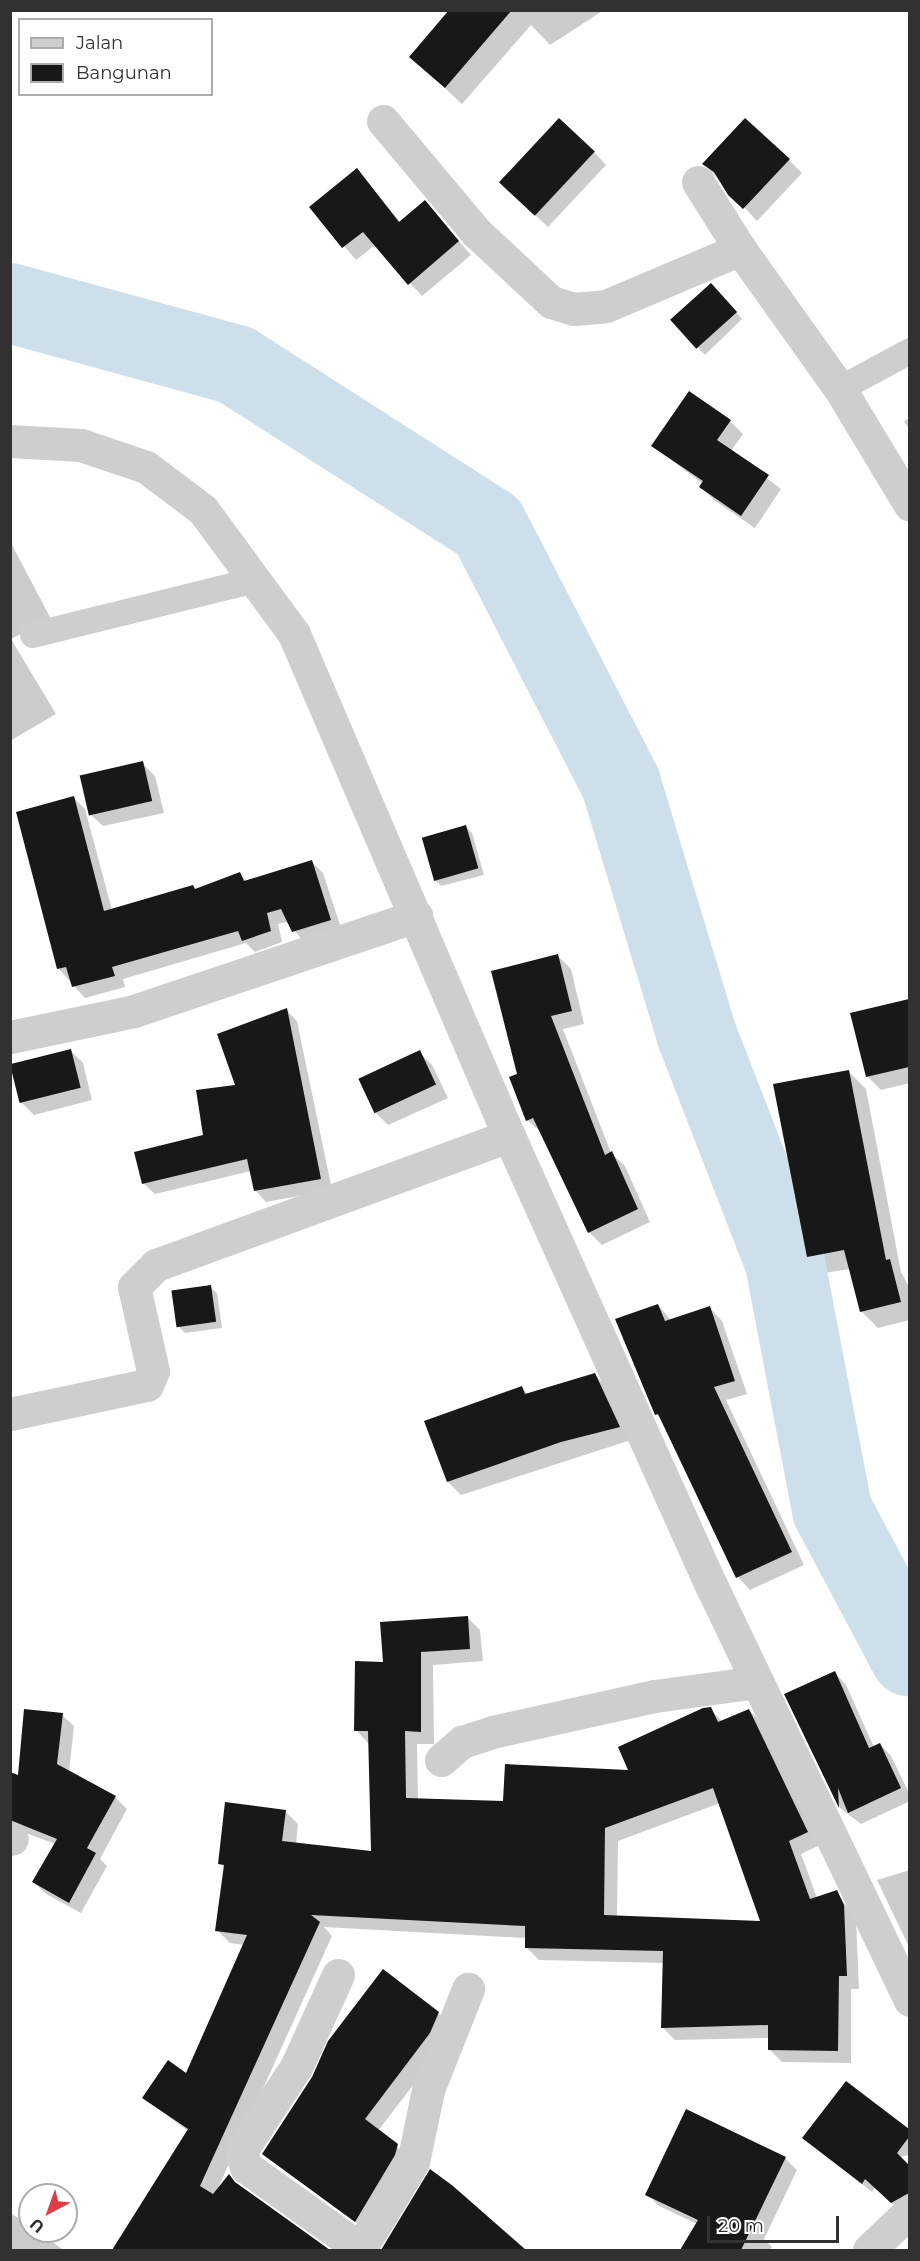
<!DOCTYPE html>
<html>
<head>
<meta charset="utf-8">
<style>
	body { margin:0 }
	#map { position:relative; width:920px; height:2261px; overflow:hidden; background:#fff; font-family:Montserrat,sans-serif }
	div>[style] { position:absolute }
	.shadow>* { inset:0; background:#0003 }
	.river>* { height:80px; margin:-40px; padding:0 40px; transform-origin:40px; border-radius:40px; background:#cedfec }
	.building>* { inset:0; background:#181818; transform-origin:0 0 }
	.service>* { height:26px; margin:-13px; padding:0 13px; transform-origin:13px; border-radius:13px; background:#cecece }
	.minor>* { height:33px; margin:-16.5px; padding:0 16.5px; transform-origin:16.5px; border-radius:16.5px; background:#cecece }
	span { translate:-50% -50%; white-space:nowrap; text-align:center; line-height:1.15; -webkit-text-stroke:6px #fff; paint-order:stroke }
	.frame { position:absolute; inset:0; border:12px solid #313131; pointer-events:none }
	.legend { position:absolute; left:18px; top:18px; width:195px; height:78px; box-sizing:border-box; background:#fff; border:2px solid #adadad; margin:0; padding:8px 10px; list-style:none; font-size:18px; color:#313131 }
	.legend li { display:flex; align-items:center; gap:12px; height:30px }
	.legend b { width:30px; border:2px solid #adadad }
	.north { position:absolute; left:18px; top:2183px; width:60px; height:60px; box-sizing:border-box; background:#fff; border:2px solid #adadad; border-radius:50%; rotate:221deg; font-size:16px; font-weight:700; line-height:24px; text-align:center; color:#313131 }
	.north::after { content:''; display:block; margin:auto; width:21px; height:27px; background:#dd3e46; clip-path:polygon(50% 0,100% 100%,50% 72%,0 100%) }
	.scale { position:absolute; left:707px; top:2216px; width:132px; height:27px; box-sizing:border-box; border:3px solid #313131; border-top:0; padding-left:8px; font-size:18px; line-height:21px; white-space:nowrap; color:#313131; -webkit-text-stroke:4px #fff; paint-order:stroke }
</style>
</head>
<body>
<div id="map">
	<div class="shadow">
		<div style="clip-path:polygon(451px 10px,604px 10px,550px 45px,531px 25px,462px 104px,411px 57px)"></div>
		<div style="clip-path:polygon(594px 152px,606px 165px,548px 227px,513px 194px)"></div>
		<div style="clip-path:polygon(789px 160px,802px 173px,757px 221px,704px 164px)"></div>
		<div style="clip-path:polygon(357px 170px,401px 223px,425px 202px,471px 255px,422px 296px,375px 245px,356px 260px,311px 207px)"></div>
		<div style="clip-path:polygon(717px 291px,742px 319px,705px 355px,673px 321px)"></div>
		<div style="clip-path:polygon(910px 418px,910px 430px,904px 421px)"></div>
		<div style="clip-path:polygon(730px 421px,743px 434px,731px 451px,781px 489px,755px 528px,714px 500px,701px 487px,703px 484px,653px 446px)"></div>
		<div style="clip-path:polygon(10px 541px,51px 619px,11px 639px,56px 714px,10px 741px)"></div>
		<div style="clip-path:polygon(142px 763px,155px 776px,164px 813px,103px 826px,90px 814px)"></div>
		<div style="clip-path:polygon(74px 798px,85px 809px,112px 910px,193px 887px,196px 890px,240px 874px,247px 881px,311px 861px,323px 873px,342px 931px,305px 943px,287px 922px,278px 924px,282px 942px,255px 952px,246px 943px,123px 979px,125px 987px,85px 998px,58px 968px)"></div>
		<div style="clip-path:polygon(466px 827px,472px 833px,484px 875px,441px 886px,435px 880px)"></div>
		<div style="clip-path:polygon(558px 956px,571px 969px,584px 1024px,563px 1029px,611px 1153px,625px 1166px,650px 1222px,602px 1245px,589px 1232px,542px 1133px,527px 1120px,519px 1075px)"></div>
		<div style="clip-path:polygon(910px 1001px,910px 1083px,881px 1090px,867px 1076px,852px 1015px)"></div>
		<div style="clip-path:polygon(286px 1010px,297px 1021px,332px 1190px,266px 1202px,255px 1190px,251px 1171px,155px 1194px,143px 1183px,204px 1136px)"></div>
		<div style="clip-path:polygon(70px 1050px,83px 1063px,92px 1100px,34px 1115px,21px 1102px)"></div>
		<div style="clip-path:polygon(419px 1052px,432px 1065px,448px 1098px,388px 1125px,375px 1112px)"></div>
		<div style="clip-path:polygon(849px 1072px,866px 1089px,901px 1272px,910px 1289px,910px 1320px,878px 1328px,861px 1311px,850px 1269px,825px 1273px,808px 1256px)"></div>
		<div style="clip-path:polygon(210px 1287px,217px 1293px,222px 1328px,185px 1333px,179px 1327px)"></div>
		<div style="clip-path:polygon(658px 1305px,672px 1321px,710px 1308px,722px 1321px,747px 1394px,726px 1400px,804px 1565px,750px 1590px,738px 1577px,664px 1422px,656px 1414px)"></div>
		<div style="clip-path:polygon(595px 1375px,608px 1388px,631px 1440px,461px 1495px,448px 1482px,522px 1388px,529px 1395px)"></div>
		<div style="clip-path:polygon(evenodd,467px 1617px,480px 1630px,483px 1661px,433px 1665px,434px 1744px,417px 1744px,418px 1800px,505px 1802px,630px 1771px,710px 1709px,723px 1722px,749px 1710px,762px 1723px,820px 1845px,801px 1854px,817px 1898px,836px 1892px,856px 1919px,859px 1989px,851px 1989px,851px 2063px,782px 2062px,769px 2049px,769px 2038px,675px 2040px,662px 2027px,664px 1963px,539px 1960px,526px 1947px,526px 1938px,324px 1927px,332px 1936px,218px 2188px,242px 2189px,328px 2250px,114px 2250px,188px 2131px,144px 2098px,187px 2075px,244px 1945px,230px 1943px,217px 1930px,225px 1868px,220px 1863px,285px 1811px,298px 1824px,296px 1844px,372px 1853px,369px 1744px,356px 1730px,384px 1663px,467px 1617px,720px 1803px,763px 1923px,617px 1917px,618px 1841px,720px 1803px)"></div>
		<div style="clip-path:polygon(835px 1673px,846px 1685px,874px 1747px,880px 1744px,891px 1756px,910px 1795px,910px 1801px,861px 1824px,840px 1808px,786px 1694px)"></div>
		<div style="clip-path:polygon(62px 1715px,74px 1726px,69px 1772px,115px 1797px,127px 1809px,100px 1859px,107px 1866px,81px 1913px,46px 1894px,34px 1882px,55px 1844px,10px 1827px,10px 1774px,20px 1778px)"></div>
		<div style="clip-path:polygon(910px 1870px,910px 1949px,877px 1880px)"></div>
		<div style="clip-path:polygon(438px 2013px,451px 2026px,443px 2046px,378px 2131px,410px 2158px,369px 2232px,263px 2154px)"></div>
		<div style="clip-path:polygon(855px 2090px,910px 2131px,910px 2155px,899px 2157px,910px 2167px,910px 2203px,901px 2212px,875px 2187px,872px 2192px,804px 2138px)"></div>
		<div style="clip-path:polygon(785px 2158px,797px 2170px,764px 2239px,772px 2247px,770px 2250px,682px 2250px,697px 2224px,659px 2206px,647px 2194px)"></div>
		<div style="clip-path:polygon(430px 2172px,524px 2250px,391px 2250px,386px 2246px)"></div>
		<div style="clip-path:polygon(10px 2213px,30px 2225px,30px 2231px,39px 2231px,63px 2250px,10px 2250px)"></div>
	</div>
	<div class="river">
		<div style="left:10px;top:303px;width:234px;rotate:15.3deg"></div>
		<div style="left:236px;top:365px;width:299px;rotate:32.6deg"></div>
		<div style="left:488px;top:526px;width:290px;rotate:62.7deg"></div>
		<div style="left:621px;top:784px;width:260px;rotate:73.2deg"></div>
		<div style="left:696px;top:1033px;width:247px;rotate:68.8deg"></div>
		<div style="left:785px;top:1263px;width:251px;rotate:79.2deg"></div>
		<div style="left:832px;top:1510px;width:166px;rotate:62deg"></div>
	</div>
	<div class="building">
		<div style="clip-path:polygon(449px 10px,512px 10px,445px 88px,409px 57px)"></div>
		<div style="left:559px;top:118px;width:49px;height:88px;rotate:43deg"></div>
		<div style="clip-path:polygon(745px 118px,790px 159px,743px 209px,728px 195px,714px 172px,702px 164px)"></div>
		<div style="clip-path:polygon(357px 168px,399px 222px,425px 200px,459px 241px,408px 285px,363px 232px,342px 248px,309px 207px)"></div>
		<div style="left:711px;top:283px;width:39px;height:55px;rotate:48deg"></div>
		<div style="clip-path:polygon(689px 391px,731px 420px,717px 440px,769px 475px,741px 516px,699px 487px,703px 481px,651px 446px)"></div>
		<div style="left:143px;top:761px;width:41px;height:65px;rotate:77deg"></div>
		<div style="clip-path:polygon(74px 796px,104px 911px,193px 885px,195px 889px,240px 872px,244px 881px,312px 860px,331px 920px,292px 932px,281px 909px,267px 913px,271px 931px,242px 941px,238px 931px,112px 967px,115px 976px,72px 987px,66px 967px,57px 969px,16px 812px)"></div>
		<div style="left:466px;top:825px;width:45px;height:46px;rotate:74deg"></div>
		<div style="clip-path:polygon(558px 954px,572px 1011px,551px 1016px,605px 1155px,612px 1151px,638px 1209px,588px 1233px,533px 1118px,526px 1121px,509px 1077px,517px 1074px,491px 971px)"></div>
		<div style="clip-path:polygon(909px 999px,909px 1067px,866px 1077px,850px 1013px)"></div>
		<div style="clip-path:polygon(287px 1008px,321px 1179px,254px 1191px,247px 1159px,142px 1184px,134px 1152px,203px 1135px,196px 1090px,235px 1085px,217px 1034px)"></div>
		<div style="left:71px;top:1049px;width:40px;height:63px;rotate:76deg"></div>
		<div style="left:420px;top:1050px;width:38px;height:68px;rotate:65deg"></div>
		<div style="clip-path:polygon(849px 1070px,886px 1260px,890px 1259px,901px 1302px,860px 1312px,844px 1250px,807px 1257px,773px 1084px)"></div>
		<div style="left:211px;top:1285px;width:37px;height:40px;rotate:82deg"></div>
		<div style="clip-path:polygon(658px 1304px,665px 1321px,710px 1306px,735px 1381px,714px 1387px,792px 1552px,736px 1578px,658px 1414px,655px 1415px,615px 1319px)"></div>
		<div style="clip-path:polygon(595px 1373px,620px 1427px,561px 1442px,447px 1482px,424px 1421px,522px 1386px,525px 1394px)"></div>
		<div style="clip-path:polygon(evenodd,468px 1616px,470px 1649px,421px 1652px,421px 1732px,405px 1731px,406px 1798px,503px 1801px,505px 1764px,628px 1770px,618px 1747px,703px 1708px,711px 1707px,718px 1722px,749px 1709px,808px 1832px,789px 1841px,810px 1899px,837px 1890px,844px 1905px,847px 1976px,839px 1976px,838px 2051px,768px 2050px,768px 2025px,661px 2028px,663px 1951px,525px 1948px,525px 1926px,311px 1915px,320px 1922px,200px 2186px,213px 2194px,229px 2174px,235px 2182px,330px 2250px,112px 2250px,188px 2129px,142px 2098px,168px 2060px,186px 2073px,247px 1935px,215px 1931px,224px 1865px,218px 1864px,225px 1802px,286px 1810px,282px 1841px,371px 1851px,368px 1731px,354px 1731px,355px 1661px,383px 1662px,380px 1622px,468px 1616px,713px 1788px,760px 1921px,604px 1915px,605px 1828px,713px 1788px)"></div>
		<div style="clip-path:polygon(835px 1671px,869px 1748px,880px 1743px,901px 1788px,848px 1813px,838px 1788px,839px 1808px,784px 1694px)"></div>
		<div style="clip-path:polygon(24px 1709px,63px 1713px,57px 1764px,116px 1796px,87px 1848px,96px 1853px,69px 1903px,32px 1882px,57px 1839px,10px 1820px,10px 1772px,18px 1775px)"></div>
		<div style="clip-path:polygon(383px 1969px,439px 2012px,430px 2033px,365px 2119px,398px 2144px,395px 2155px,355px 2222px,262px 2154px,312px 2077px,328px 2041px)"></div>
		<div style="clip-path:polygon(846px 2081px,909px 2129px,909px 2137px,897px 2153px,909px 2165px,909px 2193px,891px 2203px,865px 2179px,862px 2184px,802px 2138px)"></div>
		<div style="clip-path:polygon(686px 2109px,786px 2157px,741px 2250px,680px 2250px,698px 2220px,645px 2195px)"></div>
		<div style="clip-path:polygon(430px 2169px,453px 2186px,526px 2250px,381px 2250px)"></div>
	</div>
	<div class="service">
		<div style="left:840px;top:389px;width:80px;rotate:-28.5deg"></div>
		<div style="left:33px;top:635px;width:230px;rotate:-13.9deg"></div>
	</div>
	<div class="minor">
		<div style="left:383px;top:121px;width:145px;rotate:50deg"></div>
		<div style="left:476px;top:232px;width:103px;rotate:43deg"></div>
		<div style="left:551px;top:302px;width:24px;rotate:17deg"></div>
		<div style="left:574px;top:309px;width:32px;rotate:-5deg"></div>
		<div style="left:606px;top:306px;width:146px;rotate:-23deg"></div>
		<div style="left:698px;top:182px;width:79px;rotate:57.9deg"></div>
		<div style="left:740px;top:249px;width:172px;rotate:54.5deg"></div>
		<div style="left:840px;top:389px;width:135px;rotate:58.9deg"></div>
		<div style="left:10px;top:441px;width:71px;rotate:3.2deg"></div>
		<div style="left:81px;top:445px;width:69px;rotate:18.7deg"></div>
		<div style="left:146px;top:467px;width:71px;rotate:37deg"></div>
		<div style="left:203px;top:510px;width:154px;rotate:53.7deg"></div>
		<div style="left:294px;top:634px;width:546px;rotate:66.82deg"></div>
		<div style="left:509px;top:1136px;width:492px;rotate:65.8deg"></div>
		<div style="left:711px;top:1585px;width:460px;rotate:64.4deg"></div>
		<div style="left:10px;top:1037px;width:127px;rotate:-11.8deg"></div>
		<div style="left:134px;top:1011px;width:298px;rotate:-18.6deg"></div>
		<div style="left:10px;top:1414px;width:140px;rotate:-12deg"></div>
		<div style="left:147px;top:1385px;width:15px;rotate:-67deg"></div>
		<div style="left:153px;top:1371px;width:86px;rotate:-102.7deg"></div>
		<div style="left:134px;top:1287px;width:31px;rotate:-45deg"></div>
		<div style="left:156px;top:1265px;width:376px;rotate:-20.1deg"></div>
		<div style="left:441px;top:1760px;width:28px;rotate:-41deg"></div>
		<div style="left:462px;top:1742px;width:32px;rotate:-18deg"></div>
		<div style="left:492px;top:1732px;width:167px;rotate:-12.5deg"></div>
		<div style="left:655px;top:1696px;width:103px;rotate:-7.8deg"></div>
		<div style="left:10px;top:1838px;width:2px;rotate:27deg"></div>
		<div style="left:338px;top:1975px;width:101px;rotate:114.5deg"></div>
		<div style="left:296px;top:2067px;width:100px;rotate:123.2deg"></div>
		<div style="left:241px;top:2151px;width:17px;rotate:73deg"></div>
		<div style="left:246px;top:2167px;width:143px;rotate:35.6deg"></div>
		<div style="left:360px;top:2249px;width:102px;rotate:-58.7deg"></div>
		<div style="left:413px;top:2162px;width:74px;rotate:-78.2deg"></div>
		<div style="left:428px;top:2090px;width:109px;rotate:-68.4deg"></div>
		<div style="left:869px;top:2250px;width:57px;rotate:-43.6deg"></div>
	</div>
	<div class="frame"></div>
	<ul class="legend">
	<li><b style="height:8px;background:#cecece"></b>Jalan</li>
	<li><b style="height:16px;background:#181818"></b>Bangunan</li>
	</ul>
	<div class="north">U</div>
	<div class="scale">20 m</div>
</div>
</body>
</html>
